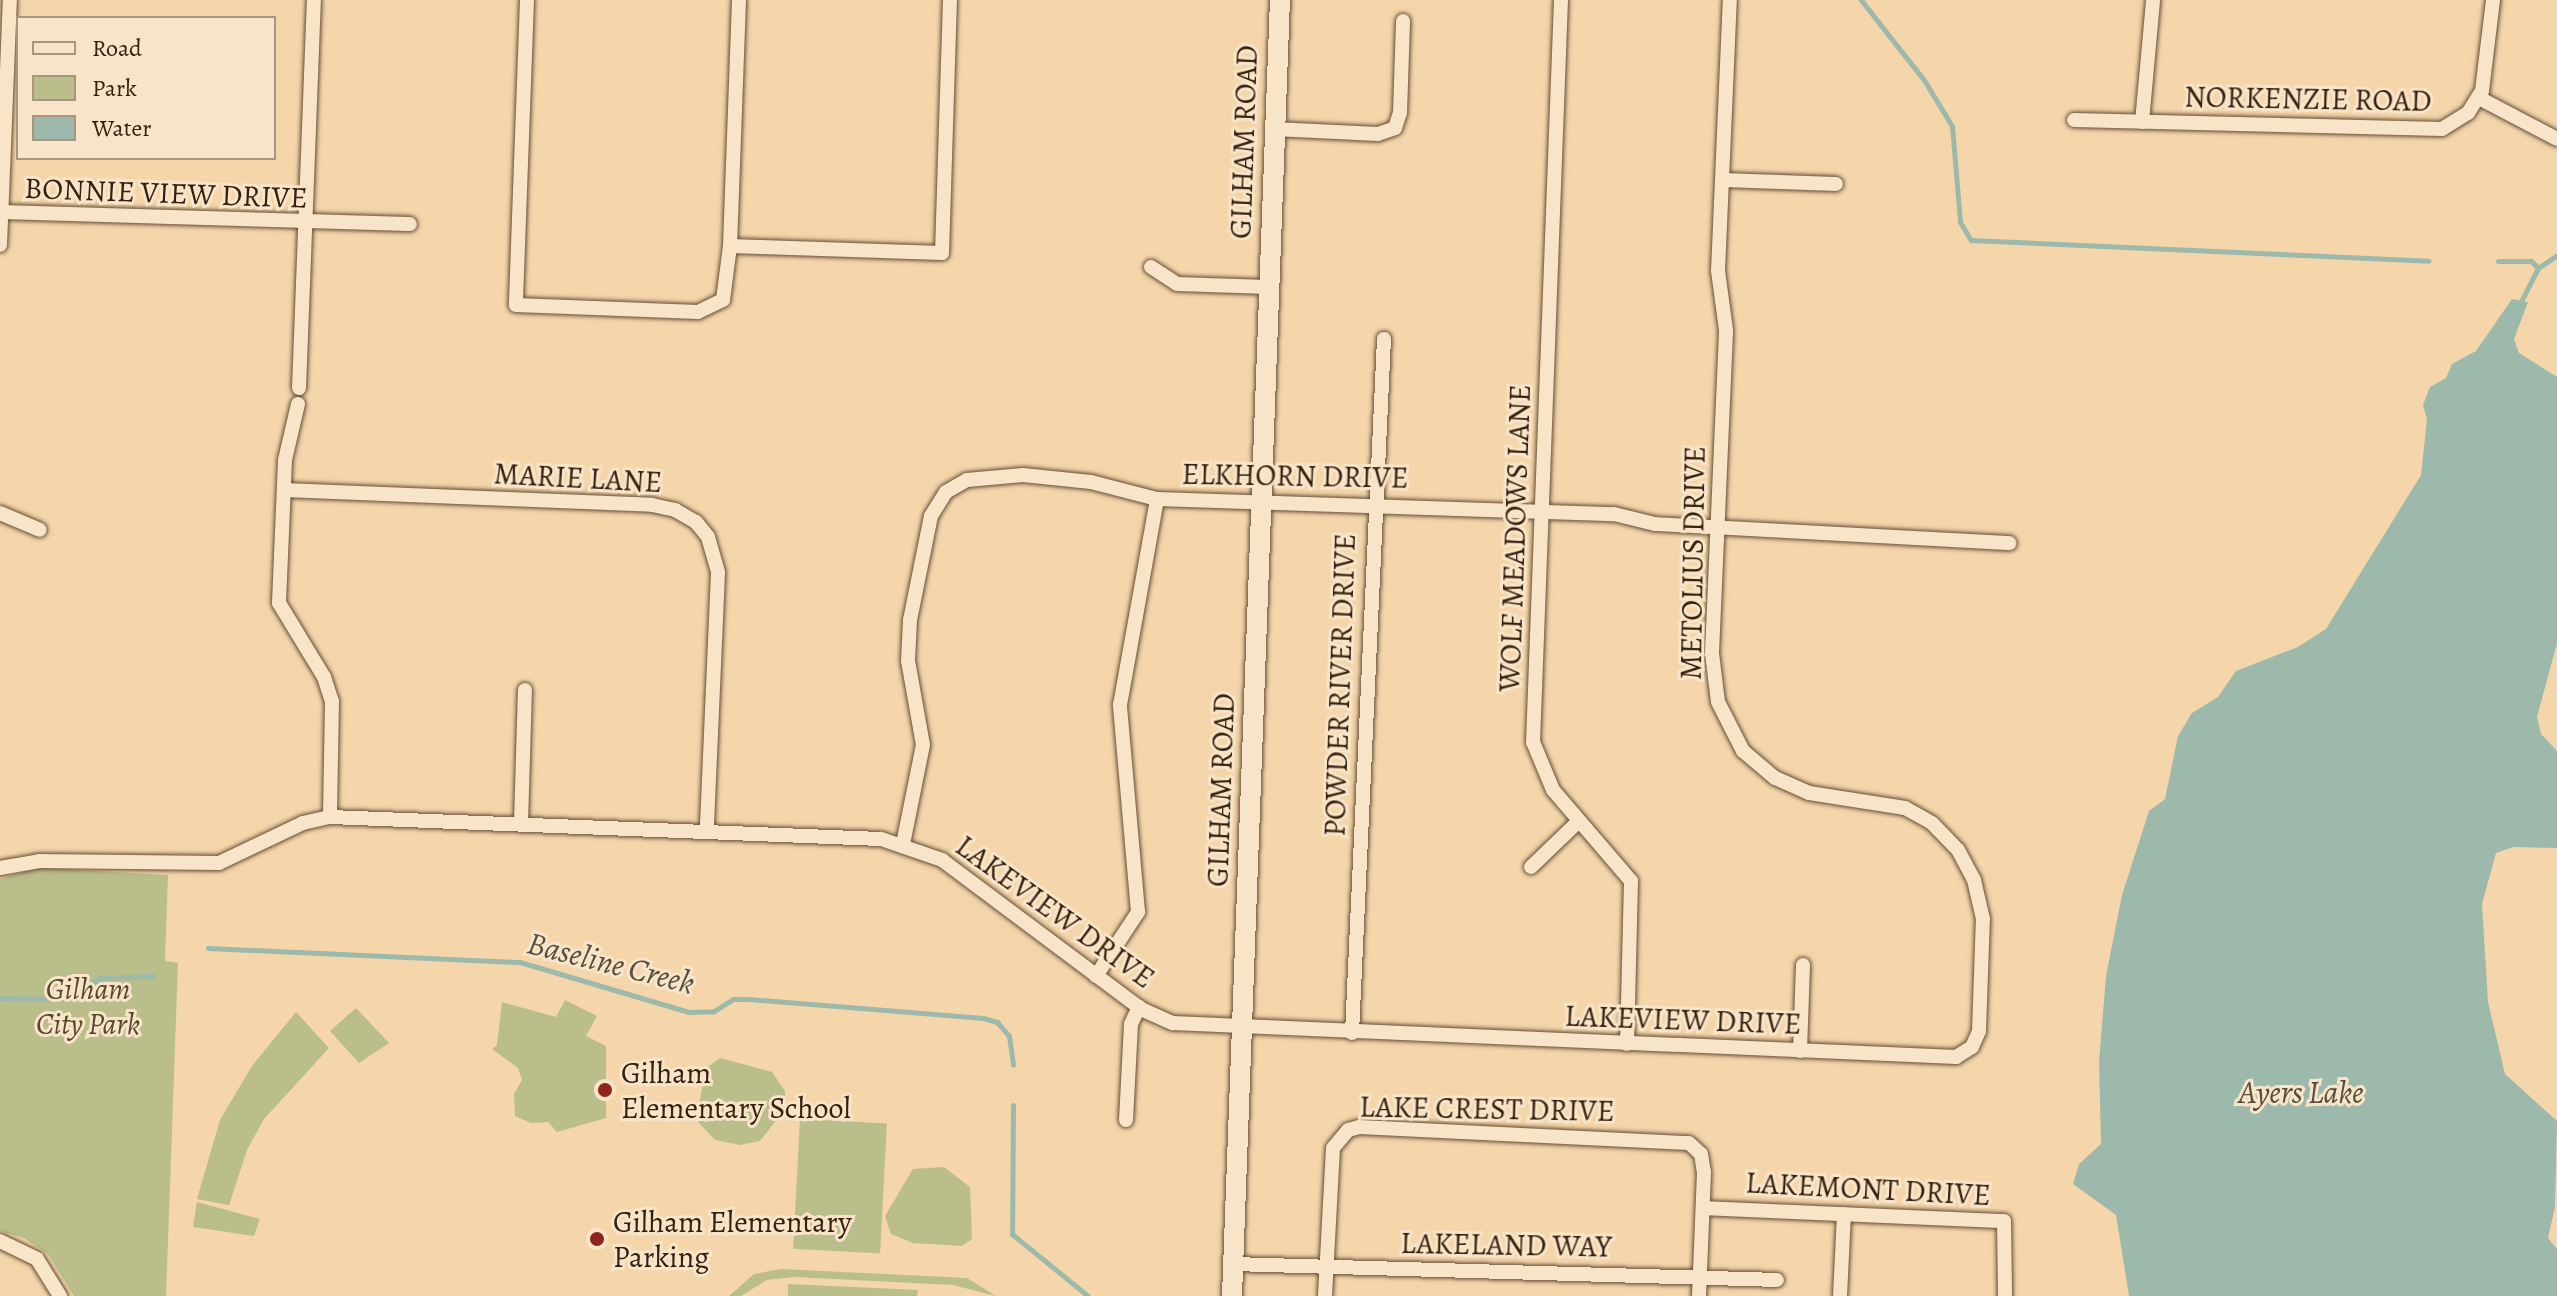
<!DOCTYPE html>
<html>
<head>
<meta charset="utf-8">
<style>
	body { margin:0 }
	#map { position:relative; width:2557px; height:1296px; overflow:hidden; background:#f4d6aa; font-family:Alegreya,serif }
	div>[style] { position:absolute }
	.green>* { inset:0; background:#babe8a; transform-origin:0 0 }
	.water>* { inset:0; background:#9cb9ab }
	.stream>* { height:5px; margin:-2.5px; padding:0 2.5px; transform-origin:2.5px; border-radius:2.5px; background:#9cb9ab }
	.roads { filter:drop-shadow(0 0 2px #654e36) drop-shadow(0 0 2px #654e36) }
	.street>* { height:14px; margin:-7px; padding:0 7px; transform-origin:7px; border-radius:7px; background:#f8e4c8 }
	.secondary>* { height:20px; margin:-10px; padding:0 10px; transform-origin:10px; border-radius:10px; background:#f8e4c8 }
	.dots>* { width:22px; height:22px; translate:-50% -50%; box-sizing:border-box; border:4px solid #f8e4c8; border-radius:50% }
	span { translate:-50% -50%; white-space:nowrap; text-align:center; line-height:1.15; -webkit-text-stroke:6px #f8e4c8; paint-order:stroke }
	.street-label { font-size:30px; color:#35210f }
	.park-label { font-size:30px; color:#56482e; font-style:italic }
	.poi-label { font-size:30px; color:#35210f }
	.left { translate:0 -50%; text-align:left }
	.water-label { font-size:32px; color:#544f3e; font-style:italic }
	.legend { position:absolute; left:16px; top:16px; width:260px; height:144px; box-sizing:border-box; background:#f8e4c8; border:2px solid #aa967e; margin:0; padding:10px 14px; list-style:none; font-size:24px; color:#35210f }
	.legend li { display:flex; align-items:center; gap:16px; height:40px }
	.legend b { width:40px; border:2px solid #aa967e }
</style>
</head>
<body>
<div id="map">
	<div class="green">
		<div style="clip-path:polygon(38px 868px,168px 875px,165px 961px,178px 963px,166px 1296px,74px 1296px,48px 1254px,24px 1238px,0 1231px,0 879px)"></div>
		<div style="clip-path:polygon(565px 1000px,597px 1016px,586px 1036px,606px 1046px,606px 1118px,557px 1132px,548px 1122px,531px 1123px,515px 1116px,514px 1094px,522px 1080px,518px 1068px,492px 1049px,497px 1045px,502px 1002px,556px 1017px)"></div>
		<div style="clip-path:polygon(356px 1008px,389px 1043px,359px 1063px,330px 1031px)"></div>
		<div style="clip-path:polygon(296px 1012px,329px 1048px,264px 1119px,247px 1150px,229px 1205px,197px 1199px,220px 1120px,252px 1066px)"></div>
		<div style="clip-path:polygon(720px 1058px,772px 1072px,785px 1091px,785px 1109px,760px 1141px,740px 1145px,715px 1140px,696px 1120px,706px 1068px)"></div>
		<div style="left:800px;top:1119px;width:87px;height:130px;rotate:3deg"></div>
		<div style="clip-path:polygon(944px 1167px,970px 1187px,972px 1239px,962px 1246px,913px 1243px,891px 1234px,885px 1216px,913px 1169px)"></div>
		<div style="clip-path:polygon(197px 1202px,260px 1219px,254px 1236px,193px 1227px)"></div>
		<div style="clip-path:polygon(781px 1269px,967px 1278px,996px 1296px,953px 1285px,794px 1277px,767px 1280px,741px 1296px,729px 1296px,754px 1274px)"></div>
		<div style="clip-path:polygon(788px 1284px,918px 1290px,917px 1296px,788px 1296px)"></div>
	</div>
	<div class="water">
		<div style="clip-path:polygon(2512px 299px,2528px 302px,2514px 339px,2519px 353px,2557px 377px,2557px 643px,2537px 717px,2541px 734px,2557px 751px,2557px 848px,2513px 847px,2496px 853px,2482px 904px,2488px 1002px,2505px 1074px,2557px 1121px,2555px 1207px,2548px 1238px,2557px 1249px,2557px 1296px,2129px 1296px,2116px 1215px,2073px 1184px,2079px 1164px,2101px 1144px,2099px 1062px,2106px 976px,2122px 895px,2149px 811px,2165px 799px,2178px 736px,2192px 713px,2218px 697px,2236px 671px,2298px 647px,2326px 629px,2421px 475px,2427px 419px,2423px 405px,2430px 387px,2446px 378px,2452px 364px,2476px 351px)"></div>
	</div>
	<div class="stream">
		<div style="left:1861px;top:0;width:102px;rotate:51.8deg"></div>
		<div style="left:1924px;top:80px;width:54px;rotate:58.7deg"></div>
		<div style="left:1952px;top:126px;width:96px;rotate:85.2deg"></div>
		<div style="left:1960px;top:222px;width:21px;rotate:59deg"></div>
		<div style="left:1971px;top:240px;width:458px;rotate:2.6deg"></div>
		<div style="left:2498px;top:261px;width:33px"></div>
		<div style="left:2531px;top:261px;width:10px;rotate:45deg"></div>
		<div style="left:2538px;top:268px;width:38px;rotate:117deg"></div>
		<div style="left:2538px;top:268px;width:23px;rotate:-34deg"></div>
		<div style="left:208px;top:948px;width:312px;rotate:2.6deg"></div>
		<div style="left:520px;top:962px;width:176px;rotate:16.5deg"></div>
		<div style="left:689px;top:1012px;width:25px;rotate:-2deg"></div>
		<div style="left:714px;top:1011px;width:22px;rotate:-32deg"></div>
		<div style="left:733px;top:999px;width:15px"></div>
		<div style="left:748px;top:999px;width:236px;rotate:4.6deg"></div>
		<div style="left:983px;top:1018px;width:15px;rotate:16deg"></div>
		<div style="left:997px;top:1022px;width:18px;rotate:49deg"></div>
		<div style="left:1009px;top:1036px;width:29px;rotate:82deg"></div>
		<div style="left:0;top:998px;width:65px;rotate:0.9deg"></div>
		<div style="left:65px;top:999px;width:41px;rotate:-31deg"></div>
		<div style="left:100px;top:978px;width:53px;rotate:-2.2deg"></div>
		<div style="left:1013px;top:1105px;width:129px;rotate:90.4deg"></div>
		<div style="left:1012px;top:1234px;width:98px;rotate:39.2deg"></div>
	</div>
	<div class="roads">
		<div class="street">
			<div style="left:527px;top:0;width:305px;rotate:92.1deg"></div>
			<div style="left:516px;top:305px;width:182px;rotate:2.2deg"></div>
			<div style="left:698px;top:312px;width:28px;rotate:-26deg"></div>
			<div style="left:723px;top:300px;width:54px;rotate:-82.6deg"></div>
			<div style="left:730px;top:246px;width:212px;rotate:1.9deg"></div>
			<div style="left:942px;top:253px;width:253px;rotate:-88.2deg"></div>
			<div style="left:1561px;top:0;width:743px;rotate:92.16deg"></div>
			<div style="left:1533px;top:742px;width:52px;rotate:67.4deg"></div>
			<div style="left:1553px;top:790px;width:120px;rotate:49.4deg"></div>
			<div style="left:1631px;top:881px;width:163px;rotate:91.4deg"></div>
			<div style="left:2479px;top:98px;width:88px;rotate:27.7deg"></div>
			<div style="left:2074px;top:120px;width:368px;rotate:1.4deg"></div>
			<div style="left:2442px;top:129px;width:31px;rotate:-32deg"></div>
			<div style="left:2468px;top:113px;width:26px;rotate:-58deg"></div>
			<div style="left:2482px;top:91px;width:92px;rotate:-83.1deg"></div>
			<div style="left:2142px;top:122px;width:122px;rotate:-84.8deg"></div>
			<div style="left:1274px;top:129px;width:104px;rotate:2.8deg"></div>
			<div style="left:1378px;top:134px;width:18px;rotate:-19deg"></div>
			<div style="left:1395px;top:128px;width:16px;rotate:-72deg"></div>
			<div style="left:1400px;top:113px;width:92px;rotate:-88.1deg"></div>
			<div style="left:1723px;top:180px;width:113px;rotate:2deg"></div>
			<div style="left:0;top:212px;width:410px;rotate:1.7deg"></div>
			<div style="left:0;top:245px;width:245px;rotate:-87.7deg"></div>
			<div style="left:730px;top:246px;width:246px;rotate:-87.9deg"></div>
			<div style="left:1151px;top:267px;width:31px;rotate:33deg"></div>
			<div style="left:1177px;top:284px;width:91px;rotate:1.9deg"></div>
			<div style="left:299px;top:388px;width:388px;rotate:-87.8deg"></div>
			<div style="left:298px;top:404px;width:57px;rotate:103.1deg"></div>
			<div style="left:285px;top:460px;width:143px;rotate:92.4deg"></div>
			<div style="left:279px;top:603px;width:87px;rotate:58.7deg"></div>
			<div style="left:324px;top:677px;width:25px;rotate:72deg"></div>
			<div style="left:332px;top:701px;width:116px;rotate:91deg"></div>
			<div style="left:284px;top:490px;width:368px;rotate:2.3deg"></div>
			<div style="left:652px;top:505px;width:24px;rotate:12deg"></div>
			<div style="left:675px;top:510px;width:24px;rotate:30deg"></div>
			<div style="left:696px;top:522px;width:19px;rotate:51deg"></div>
			<div style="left:708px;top:537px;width:37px;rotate:74deg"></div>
			<div style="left:718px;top:573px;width:257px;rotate:92.5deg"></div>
			<div style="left:0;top:513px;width:43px;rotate:23deg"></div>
			<div style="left:521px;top:823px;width:133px;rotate:-88.3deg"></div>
			<div style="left:903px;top:844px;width:101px;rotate:-78.6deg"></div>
			<div style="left:923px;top:745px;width:85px;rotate:-100.1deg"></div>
			<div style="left:908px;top:661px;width:41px;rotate:-87.2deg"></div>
			<div style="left:910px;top:620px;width:106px;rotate:-78.6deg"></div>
			<div style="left:931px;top:516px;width:28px;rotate:-58deg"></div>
			<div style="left:946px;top:492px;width:24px;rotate:-30deg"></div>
			<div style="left:967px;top:480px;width:56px;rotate:-5.1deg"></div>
			<div style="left:1023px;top:475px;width:68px;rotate:5.9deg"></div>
			<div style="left:1091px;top:482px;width:68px;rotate:14.4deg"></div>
			<div style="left:1157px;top:499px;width:457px;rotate:1.9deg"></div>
			<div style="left:1614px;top:514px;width:42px;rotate:13.7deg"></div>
			<div style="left:1655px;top:524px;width:355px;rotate:3.1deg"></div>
			<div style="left:1531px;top:867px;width:66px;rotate:-43.8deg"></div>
			<div style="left:0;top:868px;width:40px;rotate:-10deg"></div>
			<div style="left:39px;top:861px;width:180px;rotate:0.6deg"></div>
			<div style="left:219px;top:863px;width:93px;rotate:-25.5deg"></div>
			<div style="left:303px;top:823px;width:28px;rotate:-13deg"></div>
			<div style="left:330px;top:817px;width:551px;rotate:2.29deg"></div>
			<div style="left:881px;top:839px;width:65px;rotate:19deg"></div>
			<div style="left:942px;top:860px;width:249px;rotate:36.8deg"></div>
			<div style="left:1141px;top:1009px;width:35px;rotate:24deg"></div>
			<div style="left:1173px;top:1023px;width:784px;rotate:2.49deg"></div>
			<div style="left:1956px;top:1057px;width:19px;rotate:-32deg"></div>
			<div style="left:1972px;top:1047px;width:17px;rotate:-66deg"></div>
			<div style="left:1979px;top:1031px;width:112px;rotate:-88deg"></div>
			<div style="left:1983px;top:919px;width:40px;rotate:-103deg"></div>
			<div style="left:1974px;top:880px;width:34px;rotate:-118deg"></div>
			<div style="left:1958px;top:850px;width:37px;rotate:-134deg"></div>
			<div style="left:1932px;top:823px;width:31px;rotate:-151deg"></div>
			<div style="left:1905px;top:808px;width:97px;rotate:-171.1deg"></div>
			<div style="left:1809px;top:793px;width:37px;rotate:-156deg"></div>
			<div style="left:1775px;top:778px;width:42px;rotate:-139.8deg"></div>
			<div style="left:1743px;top:751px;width:55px;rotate:-117deg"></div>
			<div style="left:1718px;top:702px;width:49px;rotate:-97deg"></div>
			<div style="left:1712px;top:653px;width:323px;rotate:-87.5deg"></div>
			<div style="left:1726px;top:330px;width:60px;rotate:-97.7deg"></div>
			<div style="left:1718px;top:271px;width:271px;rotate:-87.5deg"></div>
			<div style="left:1096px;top:976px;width:77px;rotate:-56.7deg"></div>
			<div style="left:1138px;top:912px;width:208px;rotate:-95deg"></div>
			<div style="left:1120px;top:705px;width:209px;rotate:-79.8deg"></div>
			<div style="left:1352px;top:1033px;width:695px;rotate:-87.36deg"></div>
			<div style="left:1800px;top:1051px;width:86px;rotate:-88deg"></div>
			<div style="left:1126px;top:1120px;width:96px;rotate:-87deg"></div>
			<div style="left:1131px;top:1024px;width:19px;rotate:-65deg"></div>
			<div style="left:1703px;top:1208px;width:301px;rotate:2.5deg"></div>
			<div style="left:2004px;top:1221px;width:75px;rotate:89.2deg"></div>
			<div style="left:0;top:1241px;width:41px;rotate:25.9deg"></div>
			<div style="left:37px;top:1259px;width:44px;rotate:58.1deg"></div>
			<div style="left:1233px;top:1264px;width:544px;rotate:1.68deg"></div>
			<div style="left:1325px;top:1296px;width:148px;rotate:-86.9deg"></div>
			<div style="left:1333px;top:1148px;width:23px;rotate:-50deg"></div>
			<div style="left:1348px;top:1130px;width:11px;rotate:-15deg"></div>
			<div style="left:1359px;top:1127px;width:330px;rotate:2.8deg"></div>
			<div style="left:1689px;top:1143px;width:16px;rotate:43deg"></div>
			<div style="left:1701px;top:1154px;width:18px;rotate:81deg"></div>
			<div style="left:1704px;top:1172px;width:124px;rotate:92.3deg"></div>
			<div style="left:1840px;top:1296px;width:82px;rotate:-87.2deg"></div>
		</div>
		<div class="secondary">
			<div style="left:1232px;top:1296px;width:1297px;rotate:-87.88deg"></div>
		</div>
	</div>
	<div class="dots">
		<div style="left:605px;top:1090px;background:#8f2418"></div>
		<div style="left:597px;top:1239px;background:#8f2418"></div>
	</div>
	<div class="street-label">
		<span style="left:2308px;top:99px;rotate:1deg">NORKENZIE ROAD</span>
		<span style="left:1244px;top:142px;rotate:-88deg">GILHAM ROAD</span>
		<span style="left:166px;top:193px;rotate:2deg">BONNIE VIEW DRIVE</span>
		<span style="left:1295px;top:476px;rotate:1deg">ELKHORN DRIVE</span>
		<span style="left:578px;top:478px;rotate:3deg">MARIE LANE</span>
		<span style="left:1515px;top:538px;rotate:-88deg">WOLF MEADOWS LANE</span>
		<span style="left:1693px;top:563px;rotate:-89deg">METOLIUS DRIVE</span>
		<span style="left:1340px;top:685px;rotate:-88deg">POWDER RIVER DRIVE</span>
		<span style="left:1221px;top:790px;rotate:-88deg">GILHAM ROAD</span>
		<span style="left:1055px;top:912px;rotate:36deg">LAKEVIEW DRIVE</span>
		<span style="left:1683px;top:1020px;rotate:2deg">LAKEVIEW DRIVE</span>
		<span style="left:1487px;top:1109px;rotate:1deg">LAKE CREST DRIVE</span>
		<span style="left:1868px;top:1189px;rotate:3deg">LAKEMONT DRIVE</span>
		<span style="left:1506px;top:1245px;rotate:1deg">LAKELAND WAY</span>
	</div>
	<div class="park-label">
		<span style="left:88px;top:1006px">Gilham<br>City Park</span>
	</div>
	<div class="poi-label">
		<span class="left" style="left:621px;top:1090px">Gilham<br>Elementary School</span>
		<span class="left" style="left:613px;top:1239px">Gilham Elementary<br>Parking</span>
	</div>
	<div class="water-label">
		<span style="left:611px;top:963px;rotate:14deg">Baseline Creek</span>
		<span style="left:2301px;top:1092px">Ayers Lake</span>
	</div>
	<ul class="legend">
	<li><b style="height:10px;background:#f8e4c8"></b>Road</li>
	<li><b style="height:22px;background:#babe8a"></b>Park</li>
	<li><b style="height:22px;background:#9cb9ab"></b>Water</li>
	</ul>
</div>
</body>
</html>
